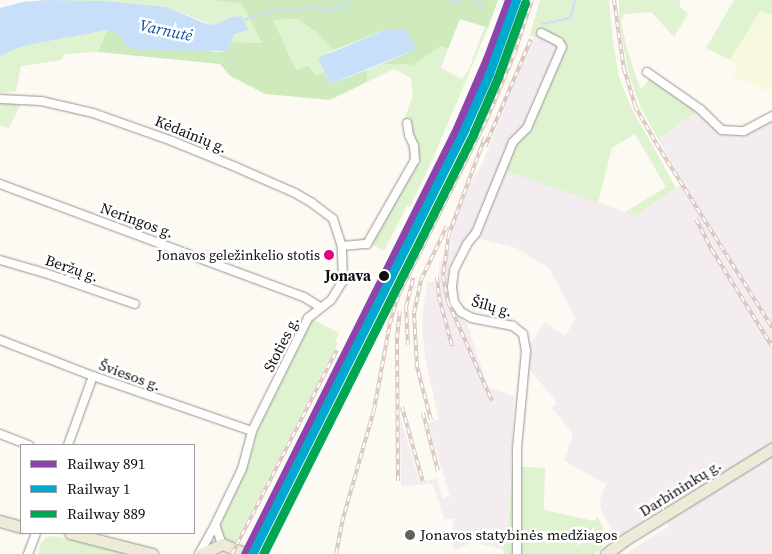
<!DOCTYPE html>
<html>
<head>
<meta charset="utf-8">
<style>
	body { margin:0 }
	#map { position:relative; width:772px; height:554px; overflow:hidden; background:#fcfaf2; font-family:"Source Serif 4",serif }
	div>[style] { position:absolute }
	.industrial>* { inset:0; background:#f4edef }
	.farmland>* { inset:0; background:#f8f8de }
	.green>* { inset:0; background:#e0f3d1 }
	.forest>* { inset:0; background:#cfebbe }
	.water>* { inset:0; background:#c7dff8 }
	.stream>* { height:2px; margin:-1px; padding:0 1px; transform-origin:1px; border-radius:1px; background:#c7dff8 }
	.roads { filter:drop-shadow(0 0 1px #959491) drop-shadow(0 0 1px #959491) }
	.street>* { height:8px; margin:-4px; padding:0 4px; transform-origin:4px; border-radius:4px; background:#fffefd }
	.primary>* { height:11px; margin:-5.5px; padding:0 5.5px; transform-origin:5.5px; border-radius:5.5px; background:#edebd8 }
	.rail>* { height:4px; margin-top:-2px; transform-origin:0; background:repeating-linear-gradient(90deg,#fff 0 5.5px,#d9c6c2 0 11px); box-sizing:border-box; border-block:1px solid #d9c6c2 }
	.rail-1>* { height:9px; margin:-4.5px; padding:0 4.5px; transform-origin:4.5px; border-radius:4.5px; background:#8e44ad }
	.rail-2>* { height:9px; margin:-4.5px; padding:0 4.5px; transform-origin:4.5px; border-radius:4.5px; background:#00a9ce }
	.rail-3>* { height:9px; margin:-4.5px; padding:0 4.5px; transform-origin:4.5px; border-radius:4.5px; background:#00a651 }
	.dots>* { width:14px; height:14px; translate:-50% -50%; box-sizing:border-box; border:2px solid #fff; border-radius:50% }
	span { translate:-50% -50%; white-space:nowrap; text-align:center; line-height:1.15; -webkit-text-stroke:5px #fff; paint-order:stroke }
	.bus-label { font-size:14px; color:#0e0e0e }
	.right { translate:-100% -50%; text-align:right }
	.street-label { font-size:15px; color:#0e0e0e }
	.stop-label { font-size:15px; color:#0e0e0e; font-weight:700 }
	.poi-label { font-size:15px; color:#0e0e0e }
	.left { translate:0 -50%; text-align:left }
	.water-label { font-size:16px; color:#0e4ea9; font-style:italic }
	.legend { position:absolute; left:20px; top:444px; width:175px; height:90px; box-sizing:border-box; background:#fff; border:1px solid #9f9f9f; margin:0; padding:6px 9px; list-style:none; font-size:15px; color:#0e0e0e }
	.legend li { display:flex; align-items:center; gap:10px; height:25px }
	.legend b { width:25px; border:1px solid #9f9f9f }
</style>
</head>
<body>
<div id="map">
	<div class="industrial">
		<div style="clip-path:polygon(534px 36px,555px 44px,556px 49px,525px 125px,499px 169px,635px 215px,683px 184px,658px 139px,700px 109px,714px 122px,734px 132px,772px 117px,772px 554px,626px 554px,669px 526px,660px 510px,621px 534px,613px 532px,601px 509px,600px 500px,606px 484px,564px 461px,573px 434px,552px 408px,557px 403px,528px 367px,528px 348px,545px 322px,565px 336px,576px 319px,549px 268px,516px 248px,468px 236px,448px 267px,447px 282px,450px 299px,455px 312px,467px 324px,488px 387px,514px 396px,509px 518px,504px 550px,473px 542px,454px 550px,453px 519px,444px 519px,433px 484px,401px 486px,400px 417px,420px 483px,437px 478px,443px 499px,450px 496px,428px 423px,439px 419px,426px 363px,422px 330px,423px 310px,428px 282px,434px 282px,443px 322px,446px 321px,438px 281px,439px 265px,450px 251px,453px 226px,469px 184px,479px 171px)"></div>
	</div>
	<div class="farmland">
		<div style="clip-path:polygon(760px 11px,772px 15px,772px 84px,768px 91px,732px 76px,738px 65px,730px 60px)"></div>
	</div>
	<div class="green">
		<div style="clip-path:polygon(54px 0,213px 0,242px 3px,262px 43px,231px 42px,234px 33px,167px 7px)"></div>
		<div style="clip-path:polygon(540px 0,609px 0,613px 41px,619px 77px,631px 107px,676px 188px,635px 216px,625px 212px,666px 187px,635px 134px,612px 148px,598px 203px,499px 169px,512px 137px,525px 125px,556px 49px,555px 44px,530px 35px)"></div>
		<div style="clip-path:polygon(619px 0,680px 0,680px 7px,688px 14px,674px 37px,651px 12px,624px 14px,621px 20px,627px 49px,640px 88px,643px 87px,653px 74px,700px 109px,658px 139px,640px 106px,628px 72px,619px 20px)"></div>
		<div style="clip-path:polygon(734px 0,772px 0,772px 15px,760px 11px,730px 60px,706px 48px)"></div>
		<div style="clip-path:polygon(297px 19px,316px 32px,334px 50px,319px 58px,324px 72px,315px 76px,295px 70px,273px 20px)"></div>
		<div style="clip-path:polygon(484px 28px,488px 28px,434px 156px,410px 207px,407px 206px,384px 251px,367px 241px,411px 162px,413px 148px,405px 132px,404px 120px,413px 95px,411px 78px,394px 69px,367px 82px,367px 70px,382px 64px,413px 65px,441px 46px,448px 49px,441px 68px,462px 79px,469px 69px)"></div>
		<div style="clip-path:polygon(107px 30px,98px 52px,64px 54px,62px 60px,21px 66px,16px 91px,0 93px,0 56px,23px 46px)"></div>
		<div style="clip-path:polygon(19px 102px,20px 106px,9px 128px,0 126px,0 103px)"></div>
		<div style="clip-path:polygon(312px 319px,339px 333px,335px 341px,338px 343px,234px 544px,223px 537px,221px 533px,221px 522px,246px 470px,260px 423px)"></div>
		<div style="clip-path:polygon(512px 466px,545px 468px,544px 510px,594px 521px,598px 517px,605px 533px,603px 545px,600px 550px,594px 554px,503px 554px,509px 518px)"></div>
		<div style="clip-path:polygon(53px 536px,125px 553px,128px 554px,38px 554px,41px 543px,46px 537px)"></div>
	</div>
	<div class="forest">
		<div style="clip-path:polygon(213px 0,498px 0,488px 28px,460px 19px,448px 49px,441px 46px,413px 65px,382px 64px,417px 49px,390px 28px,334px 50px,316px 32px,297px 19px,273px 20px,296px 70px,309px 66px,315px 76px,324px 72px,330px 84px,367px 70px,367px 82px,330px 100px,265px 94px,230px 76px,220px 64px,98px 52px,107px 30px,116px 32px,135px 50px,202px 50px,217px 52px,228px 51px,231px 42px,262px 43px,242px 4px)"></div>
	</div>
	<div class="water">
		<div style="clip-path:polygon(46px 0,103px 1px,167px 7px,204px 23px,215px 25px,232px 17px,241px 16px,248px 30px,234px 34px,228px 51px,135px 50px,123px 44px,124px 40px,116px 33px,107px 30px,23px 46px,0 56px,0 8px,22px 2px)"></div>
		<div style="clip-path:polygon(390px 28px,394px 31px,404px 28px,417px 49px,330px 84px,318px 58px)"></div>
	</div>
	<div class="stream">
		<div style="left:451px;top:0;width:8px;rotate:23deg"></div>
		<div style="left:458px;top:3px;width:4px;rotate:-45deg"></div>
		<div style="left:474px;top:0;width:12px;rotate:31deg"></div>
		<div style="left:243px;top:21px;width:11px;rotate:-27deg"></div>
		<div style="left:253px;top:16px;width:10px;rotate:-6deg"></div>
		<div style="left:263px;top:15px;width:15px;rotate:-28deg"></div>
		<div style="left:276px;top:8px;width:8px;rotate:23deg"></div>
		<div style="left:283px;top:11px;width:27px;rotate:-8deg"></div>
		<div style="left:310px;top:7px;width:19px;rotate:16deg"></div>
		<div style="left:328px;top:12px;width:12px;rotate:-35deg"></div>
		<div style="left:338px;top:5px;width:9px;rotate:21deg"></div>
		<div style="left:346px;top:8px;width:8px;rotate:-76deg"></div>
		<div style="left:542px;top:24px;width:29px;rotate:-12deg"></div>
		<div style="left:570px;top:18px;width:19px;rotate:-74deg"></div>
	</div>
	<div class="roads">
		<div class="street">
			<div style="left:647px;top:72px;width:65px;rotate:34.9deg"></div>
			<div style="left:700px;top:109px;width:30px;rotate:44deg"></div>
			<div style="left:722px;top:130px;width:22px;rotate:3deg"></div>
			<div style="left:744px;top:131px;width:32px;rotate:-28deg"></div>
			<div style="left:0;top:99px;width:41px;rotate:2.8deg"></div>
			<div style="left:41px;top:101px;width:53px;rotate:13deg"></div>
			<div style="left:93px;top:113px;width:84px;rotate:19.5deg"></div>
			<div style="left:172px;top:141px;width:71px;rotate:22.2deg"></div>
			<div style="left:238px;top:168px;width:62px;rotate:23.7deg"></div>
			<div style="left:295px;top:193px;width:20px;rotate:30deg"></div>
			<div style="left:312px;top:203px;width:26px;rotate:37deg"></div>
			<div style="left:333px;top:219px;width:28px;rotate:72deg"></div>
			<div style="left:0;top:184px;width:324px;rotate:20.4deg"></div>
			<div style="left:304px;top:297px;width:19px;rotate:32deg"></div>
			<div style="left:0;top:260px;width:47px;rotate:16.1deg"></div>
			<div style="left:45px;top:273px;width:95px;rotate:19deg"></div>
			<div style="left:0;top:340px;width:100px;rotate:21.2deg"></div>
			<div style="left:93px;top:376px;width:168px;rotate:19.1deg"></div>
			<div style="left:0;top:434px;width:31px;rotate:21deg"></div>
			<div style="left:68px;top:445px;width:73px;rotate:-70.1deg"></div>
			<div style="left:222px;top:544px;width:20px;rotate:-110deg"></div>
			<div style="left:215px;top:525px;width:62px;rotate:-64.3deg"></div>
			<div style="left:242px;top:469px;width:39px;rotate:-75deg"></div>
			<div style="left:252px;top:431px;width:126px;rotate:-63.6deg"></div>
			<div style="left:308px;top:318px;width:29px;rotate:-38deg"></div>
			<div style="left:331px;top:300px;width:22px;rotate:-58deg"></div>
			<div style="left:343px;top:281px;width:35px;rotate:-92deg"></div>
			<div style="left:342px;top:246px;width:25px;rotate:-5deg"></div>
			<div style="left:367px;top:244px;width:97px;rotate:-60.3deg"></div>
			<div style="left:415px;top:160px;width:14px;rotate:-94deg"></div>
			<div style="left:414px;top:146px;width:12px;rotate:-114deg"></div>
			<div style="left:409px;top:135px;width:12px;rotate:-99deg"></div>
			<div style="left:28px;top:554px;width:22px;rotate:-69deg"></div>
			<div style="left:199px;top:554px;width:33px;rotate:-61deg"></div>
			<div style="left:517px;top:554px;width:106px;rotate:-90deg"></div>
			<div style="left:517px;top:448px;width:97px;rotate:-84.7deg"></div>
			<div style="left:526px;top:351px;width:17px;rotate:-100deg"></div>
			<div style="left:523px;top:334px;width:13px;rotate:-141deg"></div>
			<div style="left:513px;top:326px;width:42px;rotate:-169deg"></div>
			<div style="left:472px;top:318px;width:13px;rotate:-151deg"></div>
			<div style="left:461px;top:312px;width:12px;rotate:-125deg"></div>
			<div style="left:454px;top:302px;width:15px;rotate:-98deg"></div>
			<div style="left:452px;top:287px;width:17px;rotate:-83deg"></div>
			<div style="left:454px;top:270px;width:29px;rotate:-63deg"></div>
			<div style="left:467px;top:244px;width:14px;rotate:-51deg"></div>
			<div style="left:476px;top:233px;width:98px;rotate:-67.9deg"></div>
			<div style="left:513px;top:142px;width:20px;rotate:-45deg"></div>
			<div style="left:527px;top:128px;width:88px;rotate:-66.6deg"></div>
			<div style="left:562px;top:47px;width:6px;rotate:-121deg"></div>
			<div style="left:559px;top:42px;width:20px;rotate:-153deg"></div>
		</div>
		<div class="primary">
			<div style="left:0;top:521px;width:22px;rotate:16deg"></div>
			<div style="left:70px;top:533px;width:85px;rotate:14.4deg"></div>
			<div style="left:201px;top:554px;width:23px;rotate:-25deg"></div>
			<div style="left:222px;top:544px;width:27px;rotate:22deg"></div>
			<div style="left:606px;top:554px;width:25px;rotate:-37deg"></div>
			<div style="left:626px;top:539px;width:172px;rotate:-31.7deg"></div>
		</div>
	</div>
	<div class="rail">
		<div style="left:614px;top:0;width:70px;rotate:81.8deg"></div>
		<div style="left:624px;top:69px;width:39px;rotate:73deg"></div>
		<div style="left:635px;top:106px;width:43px;rotate:60.4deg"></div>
		<div style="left:656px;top:143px;width:218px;rotate:57.8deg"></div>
		<div style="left:485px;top:137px;width:103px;rotate:110.4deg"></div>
		<div style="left:449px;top:234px;width:42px;rotate:98.1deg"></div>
		<div style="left:443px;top:276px;width:26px;rotate:79deg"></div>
		<div style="left:448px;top:302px;width:108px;rotate:66deg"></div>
		<div style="left:485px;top:147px;width:117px;rotate:-66.9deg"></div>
		<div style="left:696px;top:219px;width:35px;rotate:63deg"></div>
		<div style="left:712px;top:250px;width:113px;rotate:58deg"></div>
		<div style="left:437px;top:277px;width:20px;rotate:84deg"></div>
		<div style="left:439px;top:297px;width:51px;rotate:75.1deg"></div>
		<div style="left:408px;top:345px;width:38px;rotate:-93deg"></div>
		<div style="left:406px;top:307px;width:30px;rotate:-76deg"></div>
		<div style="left:402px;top:407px;width:78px;rotate:74.4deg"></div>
		<div style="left:423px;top:413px;width:60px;rotate:75.5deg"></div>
		<div style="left:431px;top:420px;width:55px;rotate:-104.8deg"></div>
		<div style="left:417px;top:367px;width:54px;rotate:-93.2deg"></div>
		<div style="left:414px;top:313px;width:34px;rotate:-78deg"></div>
		<div style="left:421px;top:280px;width:60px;rotate:-64.3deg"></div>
		<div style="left:398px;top:481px;width:143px;rotate:-90.4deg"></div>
		<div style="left:397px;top:338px;width:27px;rotate:-84deg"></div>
		<div style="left:232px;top:554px;width:229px;rotate:-62.8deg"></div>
		<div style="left:336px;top:554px;width:33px;rotate:-79deg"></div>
		<div style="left:342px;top:522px;width:116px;rotate:-74.1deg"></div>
		<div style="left:374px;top:410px;width:88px;rotate:-79.6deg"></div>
		<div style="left:390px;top:323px;width:30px;rotate:-73deg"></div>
		<div style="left:399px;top:294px;width:196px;rotate:-63.3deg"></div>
		<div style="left:487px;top:119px;width:69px;rotate:-67.1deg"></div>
		<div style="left:514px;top:55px;width:58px;rotate:-71.9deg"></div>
	</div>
	<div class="rail-1">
		<div style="left:245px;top:554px;width:470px;rotate:-63.5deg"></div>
		<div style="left:455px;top:133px;width:81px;rotate:-66.6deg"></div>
		<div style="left:487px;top:59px;width:63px;rotate:-69.6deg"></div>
	</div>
	<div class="rail-2">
		<div style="left:252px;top:554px;width:476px;rotate:-63.4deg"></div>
		<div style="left:465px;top:128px;width:59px;rotate:-66deg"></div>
		<div style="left:489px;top:74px;width:79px;rotate:-70deg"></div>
	</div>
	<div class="rail-3">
		<div style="left:263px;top:554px;width:472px;rotate:-63.4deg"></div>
		<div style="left:474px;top:132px;width:60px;rotate:-66.4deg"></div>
		<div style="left:498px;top:77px;width:79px;rotate:-70deg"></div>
	</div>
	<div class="dots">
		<div style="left:329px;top:255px;background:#e5007d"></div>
		<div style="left:384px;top:276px;background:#0e0e0e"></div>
		<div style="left:410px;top:535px;background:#61615e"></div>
	</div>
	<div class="bus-label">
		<span class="right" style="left:320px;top:255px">Jonavos geležinkelio stotis</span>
	</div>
	<div class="street-label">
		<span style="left:191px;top:134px;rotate:22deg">Kėdainių g.</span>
		<span style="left:137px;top:220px;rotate:20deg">Neringos g.</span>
		<span style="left:72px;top:268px;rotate:19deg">Beržų g.</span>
		<span style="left:492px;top:306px;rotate:16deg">Šilų g.</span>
		<span style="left:281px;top:344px;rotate:-63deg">Stoties g.</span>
		<span style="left:130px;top:375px;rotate:20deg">Šviesos g.</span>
		<span style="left:680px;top:488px;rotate:-32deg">Darbininkų g.</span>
	</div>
	<div class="stop-label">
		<span class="right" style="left:371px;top:276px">Jonava</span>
	</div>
	<div class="poi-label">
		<span class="left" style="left:420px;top:535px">Jonavos statybinės medžiagos</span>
	</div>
	<div class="water-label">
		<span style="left:166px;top:30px;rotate:12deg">Varnutė</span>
	</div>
	<ul class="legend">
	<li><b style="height:6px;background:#8e44ad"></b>Railway 891</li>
	<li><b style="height:6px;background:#00a9ce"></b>Railway 1</li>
	<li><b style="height:6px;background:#00a651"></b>Railway 889</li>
	</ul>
</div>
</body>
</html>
